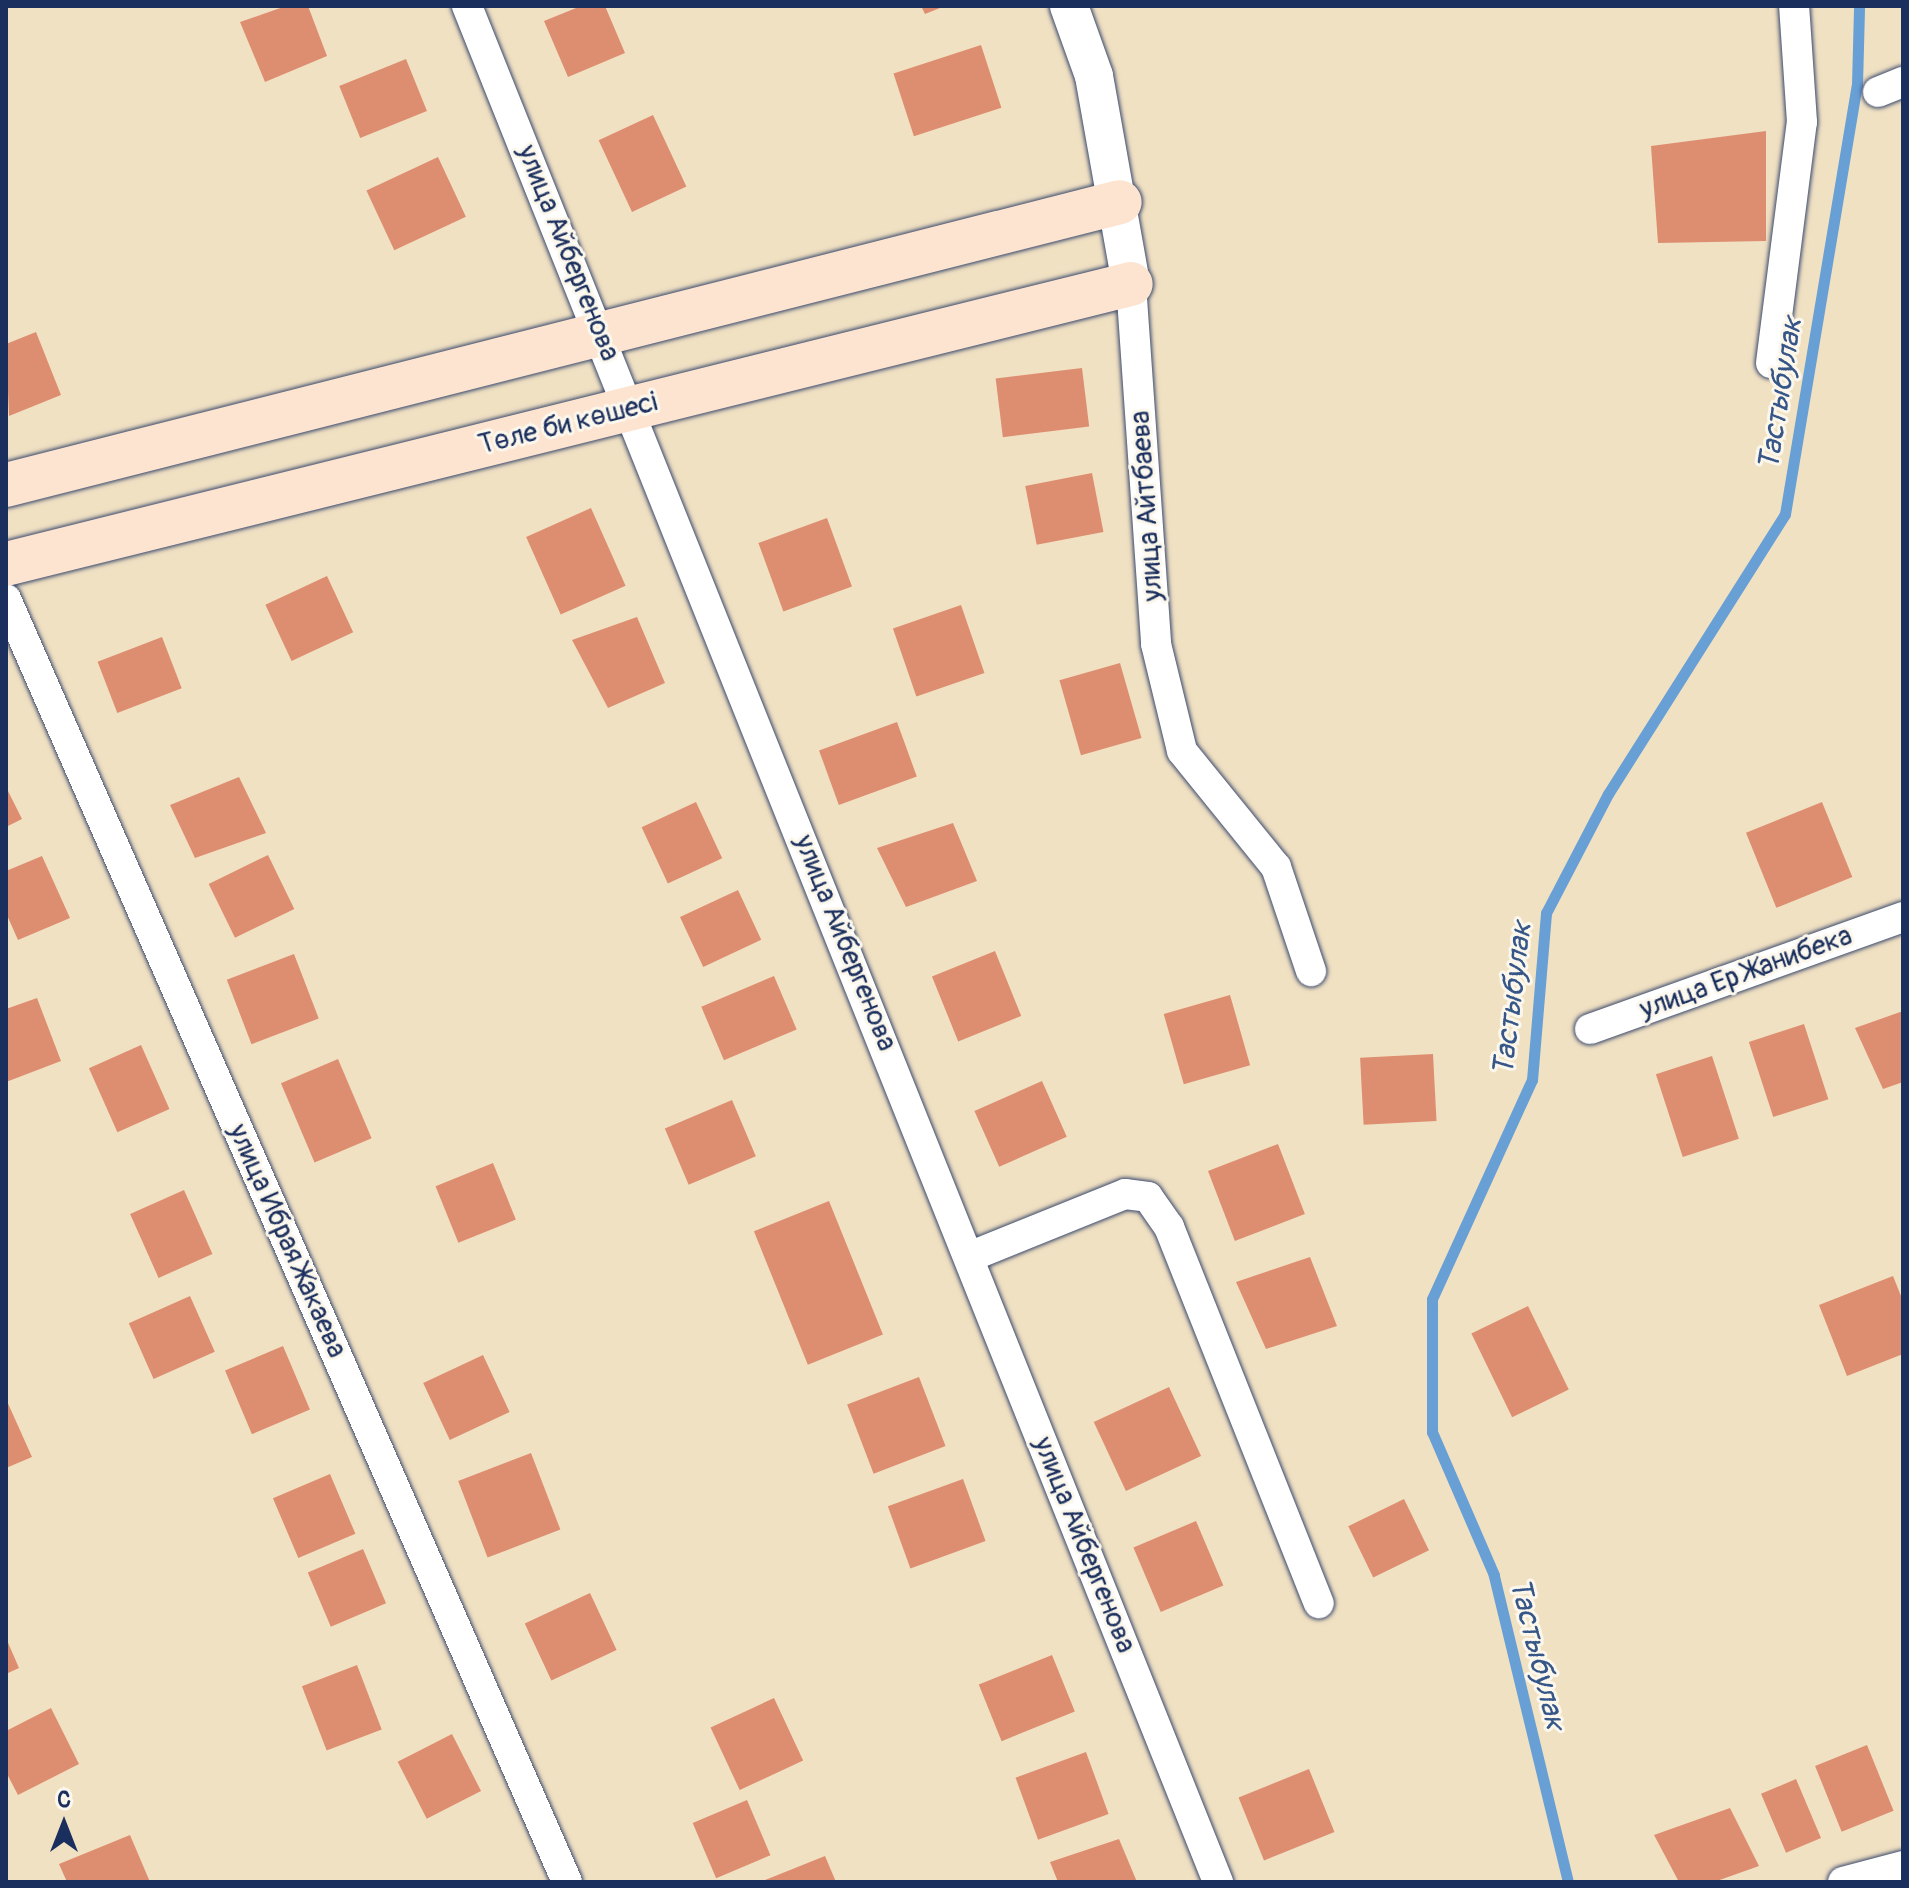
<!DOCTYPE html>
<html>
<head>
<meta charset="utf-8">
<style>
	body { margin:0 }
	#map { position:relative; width:1909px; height:1888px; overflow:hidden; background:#f1e1c3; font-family:Pangolin,sans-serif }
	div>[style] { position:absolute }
	.stream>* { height:11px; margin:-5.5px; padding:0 5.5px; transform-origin:5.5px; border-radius:5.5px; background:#689fd5 }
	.building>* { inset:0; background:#de8e70; transform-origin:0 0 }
	.roads { filter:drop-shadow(0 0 2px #3b4a6d) drop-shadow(0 0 2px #3b4a6d) }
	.minor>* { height:30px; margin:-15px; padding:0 15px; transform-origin:15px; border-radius:15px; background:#fff }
	.tertiary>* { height:38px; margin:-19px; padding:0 19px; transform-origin:19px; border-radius:19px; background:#fff }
	.secondary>* { height:44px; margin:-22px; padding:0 22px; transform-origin:22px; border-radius:22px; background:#fde4d1 }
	span { translate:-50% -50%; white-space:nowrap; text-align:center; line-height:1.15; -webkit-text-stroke:6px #fbf7ec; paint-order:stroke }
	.street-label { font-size:28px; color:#1b2f5e }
	.water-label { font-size:30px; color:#365688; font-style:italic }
	.frame { position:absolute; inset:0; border:8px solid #1b2f5e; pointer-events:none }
	.north { position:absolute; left:24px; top:1784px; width:80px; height:80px; -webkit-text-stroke:6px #fbf7ec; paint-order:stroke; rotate:0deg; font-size:22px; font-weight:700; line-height:32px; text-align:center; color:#1b2f5e }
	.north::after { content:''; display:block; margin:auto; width:28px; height:36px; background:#1b2f5e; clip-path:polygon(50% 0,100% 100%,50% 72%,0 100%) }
</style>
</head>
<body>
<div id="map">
	<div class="stream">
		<div style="left:1568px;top:1882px;width:316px;rotate:-103.6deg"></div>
		<div style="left:1494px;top:1575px;width:156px;rotate:-113.4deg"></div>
		<div style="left:1432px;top:1432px;width:133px;rotate:-90deg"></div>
		<div style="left:1432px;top:1299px;width:241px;rotate:-65.5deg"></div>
		<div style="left:1532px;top:1080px;width:168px;rotate:-85.2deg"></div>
		<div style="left:1546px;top:913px;width:134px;rotate:-62.5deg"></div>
		<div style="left:1608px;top:794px;width:331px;rotate:-57.7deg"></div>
		<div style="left:1785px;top:514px;width:435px;rotate:-80.5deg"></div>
		<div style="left:1857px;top:85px;width:79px;rotate:-88.5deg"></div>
	</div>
	<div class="building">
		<div style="clip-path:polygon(286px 6px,308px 6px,327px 56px,265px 82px,240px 22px)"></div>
		<div style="clip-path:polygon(581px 6px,605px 6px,625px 53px,568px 77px,544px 21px)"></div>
		<div style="clip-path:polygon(921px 6px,945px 6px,925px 14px)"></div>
		<div style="left:981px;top:45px;width:66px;height:92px;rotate:72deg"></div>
		<div style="left:406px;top:59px;width:56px;height:72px;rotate:68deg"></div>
		<div style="left:653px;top:115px;width:79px;height:60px;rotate:65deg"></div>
		<div style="clip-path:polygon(1766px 131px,1766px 241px,1658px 243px,1651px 146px)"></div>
		<div style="left:438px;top:157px;width:66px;height:79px;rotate:65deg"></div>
		<div style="clip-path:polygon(36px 332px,61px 395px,9px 416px,6px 344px)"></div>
		<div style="left:1082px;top:368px;width:59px;height:87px;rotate:83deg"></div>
		<div style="left:1092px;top:473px;width:60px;height:68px;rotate:79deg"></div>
		<div style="left:591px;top:508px;width:85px;height:71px;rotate:66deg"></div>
		<div style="left:827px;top:518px;width:73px;height:73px;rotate:70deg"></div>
		<div style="left:327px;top:576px;width:62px;height:68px;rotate:65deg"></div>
		<div style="left:961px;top:605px;width:72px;height:72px;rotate:71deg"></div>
		<div style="clip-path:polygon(637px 617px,665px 683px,608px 708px,572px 640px)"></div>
		<div style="left:162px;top:637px;width:55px;height:69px;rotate:69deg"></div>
		<div style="left:1120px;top:663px;width:78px;height:63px;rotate:74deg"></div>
		<div style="left:897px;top:722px;width:58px;height:83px;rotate:70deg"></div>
		<div style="clip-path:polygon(239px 777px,266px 833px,195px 858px,170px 805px)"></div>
		<div style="clip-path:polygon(6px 787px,22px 819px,6px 827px)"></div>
		<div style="left:696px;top:802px;width:62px;height:60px;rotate:65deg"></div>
		<div style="left:1822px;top:802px;width:81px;height:82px;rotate:68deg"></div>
		<div style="clip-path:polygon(953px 823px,977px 881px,906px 907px,877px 848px)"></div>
		<div style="left:268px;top:855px;width:60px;height:66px;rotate:64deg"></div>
		<div style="clip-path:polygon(42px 856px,70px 918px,18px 940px,6px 913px,6px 871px)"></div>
		<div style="left:738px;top:890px;width:55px;height:64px;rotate:65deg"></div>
		<div style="left:995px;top:951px;width:70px;height:68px;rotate:68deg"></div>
		<div style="left:294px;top:954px;width:69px;height:72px;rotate:69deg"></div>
		<div style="left:774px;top:976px;width:58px;height:79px;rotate:67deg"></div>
		<div style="left:1230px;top:995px;width:73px;height:69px;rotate:74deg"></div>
		<div style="clip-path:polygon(37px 998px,61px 1061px,6px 1082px,6px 1009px)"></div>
		<div style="clip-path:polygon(1903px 1011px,1903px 1082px,1883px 1089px,1855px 1028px)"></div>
		<div style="left:1804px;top:1024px;width:79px;height:58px;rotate:72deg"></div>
		<div style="left:141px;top:1045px;width:70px;height:57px;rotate:66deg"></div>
		<div style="left:1433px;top:1054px;width:67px;height:73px;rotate:87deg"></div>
		<div style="left:1712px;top:1056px;width:87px;height:59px;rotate:72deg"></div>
		<div style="left:338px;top:1059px;width:86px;height:62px;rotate:67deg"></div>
		<div style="left:1042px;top:1081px;width:61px;height:74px;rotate:66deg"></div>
		<div style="left:732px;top:1100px;width:61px;height:73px;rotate:67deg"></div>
		<div style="left:1278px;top:1144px;width:75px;height:75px;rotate:69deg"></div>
		<div style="left:493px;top:1163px;width:61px;height:62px;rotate:68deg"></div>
		<div style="left:184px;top:1190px;width:70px;height:59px;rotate:66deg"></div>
		<div style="left:829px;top:1201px;width:144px;height:81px;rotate:68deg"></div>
		<div style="clip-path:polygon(1310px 1257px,1337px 1326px,1266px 1349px,1236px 1282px)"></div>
		<div style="clip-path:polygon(1893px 1276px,1903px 1301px,1903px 1354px,1847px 1376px,1819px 1305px)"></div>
		<div style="left:190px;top:1296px;width:61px;height:67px;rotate:66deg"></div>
		<div style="left:1528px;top:1306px;width:93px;height:63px;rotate:64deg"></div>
		<div style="left:283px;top:1346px;width:69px;height:63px;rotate:67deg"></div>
		<div style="left:483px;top:1355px;width:63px;height:66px;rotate:65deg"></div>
		<div style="left:919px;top:1377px;width:74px;height:77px;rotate:69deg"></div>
		<div style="left:1169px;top:1387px;width:76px;height:83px;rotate:65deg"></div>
		<div style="clip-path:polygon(6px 1399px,32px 1457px,6px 1468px)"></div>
		<div style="left:531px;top:1453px;width:82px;height:78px;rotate:69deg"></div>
		<div style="left:330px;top:1474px;width:65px;height:62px;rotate:67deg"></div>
		<div style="left:963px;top:1479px;width:66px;height:80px;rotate:70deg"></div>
		<div style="left:1404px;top:1499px;width:57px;height:62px;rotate:64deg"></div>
		<div style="left:1196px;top:1521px;width:70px;height:68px;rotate:67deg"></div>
		<div style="left:363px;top:1549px;width:59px;height:60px;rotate:67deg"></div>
		<div style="left:590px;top:1593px;width:63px;height:72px;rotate:65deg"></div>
		<div style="clip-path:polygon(6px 1638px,19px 1668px,6px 1674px)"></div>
		<div style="left:1052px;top:1655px;width:61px;height:79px;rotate:68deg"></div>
		<div style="left:357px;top:1665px;width:69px;height:59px;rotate:69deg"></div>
		<div style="left:774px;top:1698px;width:69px;height:70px;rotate:65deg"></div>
		<div style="clip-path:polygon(51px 1708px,79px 1764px,18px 1795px,6px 1772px,6px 1731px)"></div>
		<div style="left:452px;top:1734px;width:64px;height:61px;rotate:63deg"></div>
		<div style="left:1867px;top:1745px;width:71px;height:56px;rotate:68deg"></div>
		<div style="left:1086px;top:1752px;width:66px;height:75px;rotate:70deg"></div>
		<div style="left:1309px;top:1769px;width:68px;height:76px;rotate:68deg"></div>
		<div style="left:1796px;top:1779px;width:64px;height:38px;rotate:67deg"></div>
		<div style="left:747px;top:1800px;width:60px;height:59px;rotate:67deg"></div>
		<div style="clip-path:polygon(1730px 1808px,1759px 1866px,1714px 1882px,1679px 1882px,1654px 1835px)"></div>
		<div style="clip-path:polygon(130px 1835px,150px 1882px,67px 1882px,59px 1864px)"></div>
		<div style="clip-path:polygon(1119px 1839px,1137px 1882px,1058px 1882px,1050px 1862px)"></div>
		<div style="clip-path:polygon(825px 1856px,836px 1882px,760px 1882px)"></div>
	</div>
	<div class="roads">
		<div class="minor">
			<div style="left:467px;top:6px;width:2021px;rotate:68.18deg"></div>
			<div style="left:1878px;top:92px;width:27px;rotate:-22deg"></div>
			<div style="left:1131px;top:284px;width:361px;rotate:86deg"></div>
			<div style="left:1156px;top:644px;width:110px;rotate:76.3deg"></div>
			<div style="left:1182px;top:751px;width:149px;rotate:51deg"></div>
			<div style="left:1276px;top:867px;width:110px;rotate:71.4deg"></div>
			<div style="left:1771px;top:363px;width:243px;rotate:-82.7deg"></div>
			<div style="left:1802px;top:122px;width:116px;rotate:-93.9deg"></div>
			<div style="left:6px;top:599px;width:1400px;rotate:66.38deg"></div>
			<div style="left:1590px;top:1029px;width:332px;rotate:-19.7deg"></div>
			<div style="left:969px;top:1257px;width:168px;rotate:-22deg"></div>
			<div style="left:1125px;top:1194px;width:23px;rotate:7deg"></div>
			<div style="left:1148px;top:1197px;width:37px;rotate:55deg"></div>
			<div style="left:1169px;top:1227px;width:405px;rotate:68.3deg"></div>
			<div style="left:1843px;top:1882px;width:62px;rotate:-14.9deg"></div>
		</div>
		<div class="tertiary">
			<div style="left:1069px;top:6px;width:74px;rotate:70.3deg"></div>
			<div style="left:1094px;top:76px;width:211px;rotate:79.9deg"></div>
		</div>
		<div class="secondary">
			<div style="left:6px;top:485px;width:1149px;rotate:-14.25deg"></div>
			<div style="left:6px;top:564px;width:1159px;rotate:-13.98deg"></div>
		</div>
	</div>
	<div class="street-label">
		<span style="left:568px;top:253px;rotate:68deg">улица Айбергенова</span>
		<span style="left:568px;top:424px;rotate:-14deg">Төле би көшесі</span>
		<span style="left:1147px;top:506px;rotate:-94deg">улица Айтбаева</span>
		<span style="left:845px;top:943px;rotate:68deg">улица Айбергенова</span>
		<span style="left:1746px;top:973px;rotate:-20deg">улица Ер Жанибека</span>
		<span style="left:287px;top:1241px;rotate:66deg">улица Ибрая Жакаева</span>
		<span style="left:1084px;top:1545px;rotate:68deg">улица Айбергенова</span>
	</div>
	<div class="water-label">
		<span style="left:1781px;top:394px;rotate:-81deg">Тастыбулак</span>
		<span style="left:1513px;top:999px;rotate:-83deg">Тастыбулак</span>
		<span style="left:1537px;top:1654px;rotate:76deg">Тастыбулак</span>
	</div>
	<div class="frame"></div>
	<div class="north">С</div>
</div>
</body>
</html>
